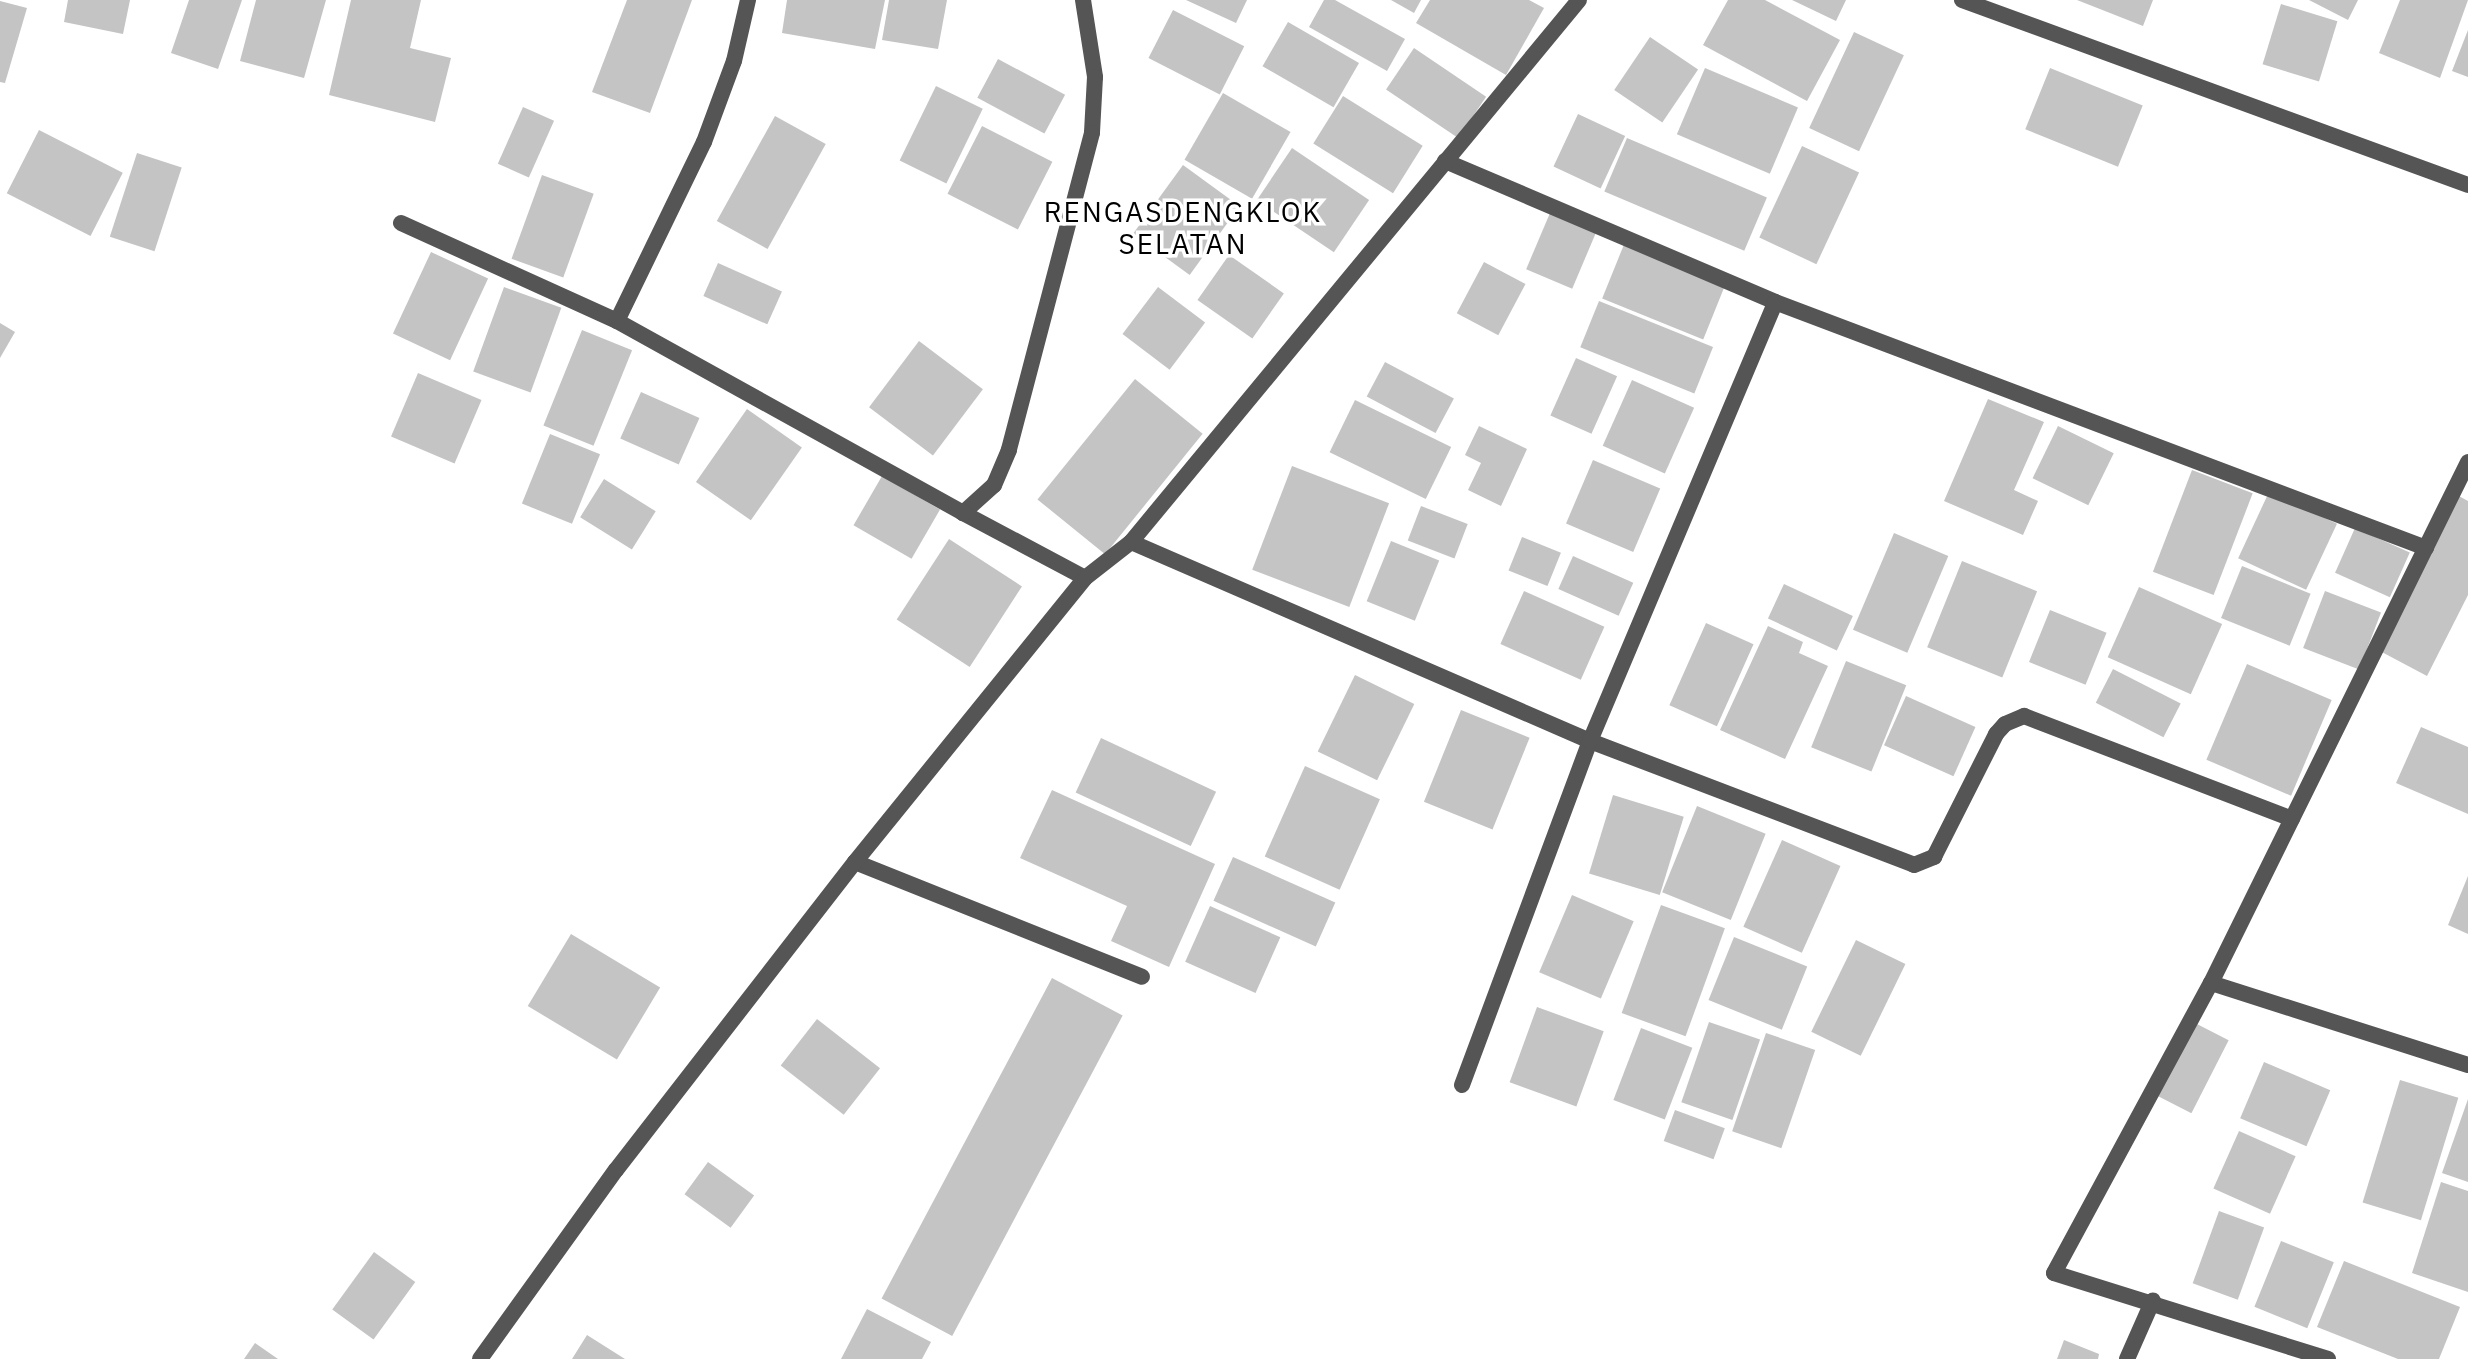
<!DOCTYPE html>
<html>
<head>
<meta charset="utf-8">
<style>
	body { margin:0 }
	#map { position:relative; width:2468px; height:1359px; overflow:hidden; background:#fff; font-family:"IBM Plex Sans",sans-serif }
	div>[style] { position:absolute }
	.building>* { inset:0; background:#c4c4c4; transform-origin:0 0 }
	.street>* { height:16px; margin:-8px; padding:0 8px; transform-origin:8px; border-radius:8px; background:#555 }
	span { translate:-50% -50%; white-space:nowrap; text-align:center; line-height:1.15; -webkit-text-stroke:7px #fff; paint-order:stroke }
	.quarter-label { font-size:28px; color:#000; letter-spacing:2px }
</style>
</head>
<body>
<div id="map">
	<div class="building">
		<div style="clip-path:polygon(68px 0,130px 0,123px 34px,64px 22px)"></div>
		<div style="clip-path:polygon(189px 0,242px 0,218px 69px,171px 53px)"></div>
		<div style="clip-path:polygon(256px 0,326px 0,304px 78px,240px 61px)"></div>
		<div style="clip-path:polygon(351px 0,421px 0,410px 48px,451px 58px,435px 122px,329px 95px)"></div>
		<div style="clip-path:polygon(627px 0,692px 0,650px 113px,592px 92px)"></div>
		<div style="clip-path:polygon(787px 0,885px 0,875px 49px,782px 33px)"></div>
		<div style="clip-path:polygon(889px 0,947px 0,938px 49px,882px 40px)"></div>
		<div style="clip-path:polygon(1186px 0,1247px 0,1236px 23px)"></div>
		<div style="clip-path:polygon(1324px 0,1335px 0,1405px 39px,1387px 71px,1309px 27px)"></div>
		<div style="clip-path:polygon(1391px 0,1421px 0,1414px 13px)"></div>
		<div style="clip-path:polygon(1430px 0,1529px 0,1544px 8px,1506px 75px,1416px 23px)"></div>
		<div style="clip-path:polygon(1728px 0,1765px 0,1840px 40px,1807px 101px,1703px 45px)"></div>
		<div style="clip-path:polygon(1792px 0,1846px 0,1836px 21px)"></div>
		<div style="clip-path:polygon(2077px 0,2153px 0,2143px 26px)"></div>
		<div style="clip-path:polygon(2309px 0,2358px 0,2348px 20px)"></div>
		<div style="clip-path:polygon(2400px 0,2468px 0,2440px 78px,2379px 53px)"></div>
		<div style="clip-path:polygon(0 1px,27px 8px,5px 83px,0 82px)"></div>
		<div style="left:2281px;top:4px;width:59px;height:63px;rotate:17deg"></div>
		<div style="left:1173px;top:10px;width:80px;height:54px;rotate:27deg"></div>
		<div style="left:1288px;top:22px;width:82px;height:51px;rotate:30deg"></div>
		<div style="clip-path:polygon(2468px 30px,2468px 77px,2452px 71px)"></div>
		<div style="left:1854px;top:32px;width:55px;height:106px;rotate:25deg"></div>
		<div style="left:1650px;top:37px;width:58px;height:64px;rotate:34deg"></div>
		<div style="left:1414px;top:48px;width:87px;height:50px;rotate:34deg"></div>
		<div style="left:998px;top:59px;width:76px;height:44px;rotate:28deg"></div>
		<div style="left:1705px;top:68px;width:101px;height:72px;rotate:23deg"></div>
		<div style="left:2050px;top:68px;width:100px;height:66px;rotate:22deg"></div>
		<div style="left:936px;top:86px;width:52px;height:83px;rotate:26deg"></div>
		<div style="left:1223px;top:93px;width:78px;height:77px;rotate:30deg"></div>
		<div style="left:1343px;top:96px;width:94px;height:56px;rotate:32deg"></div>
		<div style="left:523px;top:107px;width:34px;height:62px;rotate:24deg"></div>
		<div style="left:1578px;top:114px;width:52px;height:58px;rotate:25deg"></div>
		<div style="left:775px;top:116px;width:58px;height:120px;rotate:29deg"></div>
		<div style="left:982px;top:126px;width:79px;height:76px;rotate:27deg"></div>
		<div style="left:39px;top:130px;width:94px;height:71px;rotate:27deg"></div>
		<div style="left:1627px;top:138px;width:152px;height:58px;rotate:23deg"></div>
		<div style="left:1802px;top:146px;width:63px;height:101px;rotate:25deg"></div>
		<div style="left:1292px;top:148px;width:93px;height:63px;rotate:34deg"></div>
		<div style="left:137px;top:153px;width:47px;height:88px;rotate:18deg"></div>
		<div style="left:1183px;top:165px;width:70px;height:85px;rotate:36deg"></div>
		<div style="left:542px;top:175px;width:55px;height:89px;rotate:20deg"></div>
		<div style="left:1550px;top:213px;width:50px;height:61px;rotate:23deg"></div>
		<div style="left:1625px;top:242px;width:109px;height:61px;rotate:22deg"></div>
		<div style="left:431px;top:252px;width:63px;height:90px;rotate:25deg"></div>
		<div style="left:1229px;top:255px;width:67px;height:55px;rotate:35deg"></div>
		<div style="left:1484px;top:262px;width:47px;height:58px;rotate:28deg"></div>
		<div style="left:718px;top:263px;width:70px;height:36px;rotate:24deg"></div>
		<div style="left:504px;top:287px;width:61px;height:90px;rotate:20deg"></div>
		<div style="left:1158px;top:287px;width:59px;height:59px;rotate:37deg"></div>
		<div style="left:1599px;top:301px;width:123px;height:50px;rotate:22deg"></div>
		<div style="clip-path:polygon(0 323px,15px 332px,0 358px)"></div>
		<div style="left:582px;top:330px;width:54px;height:103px;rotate:22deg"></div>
		<div style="left:919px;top:341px;width:80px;height:83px;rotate:37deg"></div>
		<div style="left:1576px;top:358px;width:45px;height:63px;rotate:24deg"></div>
		<div style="left:1385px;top:362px;width:78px;height:39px;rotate:28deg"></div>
		<div style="left:418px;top:373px;width:69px;height:69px;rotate:23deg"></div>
		<div style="left:1135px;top:379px;width:87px;height:155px;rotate:39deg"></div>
		<div style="left:1632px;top:380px;width:68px;height:72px;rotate:24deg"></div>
		<div style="left:641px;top:392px;width:64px;height:51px;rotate:24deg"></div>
		<div style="clip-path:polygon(1988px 399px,2044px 422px,2014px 490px,2038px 501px,2023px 535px,1944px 501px)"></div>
		<div style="left:1355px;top:400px;width:107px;height:58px;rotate:26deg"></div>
		<div style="left:747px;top:409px;width:67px;height:89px;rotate:35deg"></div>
		<div style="clip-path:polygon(1479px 426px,1527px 449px,1501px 506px,1468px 490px,1481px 463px,1465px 455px)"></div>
		<div style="left:2058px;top:426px;width:62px;height:58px;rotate:26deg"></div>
		<div style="left:550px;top:434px;width:54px;height:75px;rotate:22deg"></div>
		<div style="left:1593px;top:460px;width:73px;height:69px;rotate:23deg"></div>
		<div style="left:1292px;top:466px;width:104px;height:111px;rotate:21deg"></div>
		<div style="left:2192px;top:470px;width:65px;height:109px;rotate:21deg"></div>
		<div style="left:882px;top:476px;width:67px;height:57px;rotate:30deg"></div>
		<div style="left:604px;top:479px;width:61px;height:45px;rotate:32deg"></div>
		<div style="left:2269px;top:492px;width:75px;height:73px;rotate:25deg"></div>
		<div style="clip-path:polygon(2457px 495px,2468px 501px,2468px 595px,2427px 676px,2378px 650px)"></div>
		<div style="left:1421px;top:506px;width:50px;height:37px;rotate:21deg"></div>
		<div style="left:2355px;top:528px;width:60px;height:49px;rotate:24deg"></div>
		<div style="left:1894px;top:533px;width:59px;height:105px;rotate:23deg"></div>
		<div style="left:1522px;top:537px;width:42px;height:36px;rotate:22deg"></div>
		<div style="left:949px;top:539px;width:87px;height:96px;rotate:33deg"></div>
		<div style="left:1391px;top:541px;width:52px;height:65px;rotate:22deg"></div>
		<div style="left:1573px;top:556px;width:66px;height:36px;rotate:24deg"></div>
		<div style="left:1962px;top:561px;width:81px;height:93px;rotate:22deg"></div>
		<div style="left:2242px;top:566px;width:74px;height:56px;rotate:22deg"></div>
		<div style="left:1784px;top:584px;width:76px;height:38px;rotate:25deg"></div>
		<div style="left:2139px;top:587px;width:91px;height:77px;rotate:24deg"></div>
		<div style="left:1524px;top:591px;width:88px;height:58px;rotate:24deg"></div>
		<div style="left:2325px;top:591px;width:60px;height:61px;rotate:21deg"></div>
		<div style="left:2050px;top:610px;width:61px;height:56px;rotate:22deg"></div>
		<div style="left:1706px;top:623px;width:52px;height:90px;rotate:24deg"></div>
		<div style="clip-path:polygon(1768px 626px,1803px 642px,1799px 653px,1828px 666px,1785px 759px,1720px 730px)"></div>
		<div style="left:1846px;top:661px;width:65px;height:93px;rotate:22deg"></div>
		<div style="left:2247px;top:664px;width:92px;height:104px;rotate:23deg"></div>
		<div style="left:2113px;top:669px;width:76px;height:38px;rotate:27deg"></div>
		<div style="left:1355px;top:675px;width:66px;height:85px;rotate:26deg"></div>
		<div style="left:1906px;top:696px;width:76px;height:54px;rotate:24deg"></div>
		<div style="left:1461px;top:710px;width:74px;height:99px;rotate:22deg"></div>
		<div style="clip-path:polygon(2421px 727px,2468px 747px,2468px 814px,2396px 783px)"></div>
		<div style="left:1101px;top:738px;width:127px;height:60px;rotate:25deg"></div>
		<div style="left:1305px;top:766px;width:82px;height:99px;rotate:24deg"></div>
		<div style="clip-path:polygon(1052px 790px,1215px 864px,1169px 967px,1111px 941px,1127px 906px,1020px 858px)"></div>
		<div style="left:1613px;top:795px;width:74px;height:82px;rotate:17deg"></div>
		<div style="left:1697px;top:806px;width:74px;height:93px;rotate:22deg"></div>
		<div style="left:1782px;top:840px;width:64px;height:95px;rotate:24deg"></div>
		<div style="left:1233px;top:857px;width:112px;height:48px;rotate:24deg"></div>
		<div style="clip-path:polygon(2468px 876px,2468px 934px,2448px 925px)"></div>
		<div style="left:1572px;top:895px;width:67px;height:84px;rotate:23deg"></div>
		<div style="left:1661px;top:905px;width:68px;height:115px;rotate:20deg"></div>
		<div style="left:1210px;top:906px;width:77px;height:61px;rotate:24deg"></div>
		<div style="left:571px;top:934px;width:104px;height:84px;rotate:31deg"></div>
		<div style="left:1734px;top:937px;width:79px;height:68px;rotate:22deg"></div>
		<div style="left:1856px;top:940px;width:55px;height:102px;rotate:26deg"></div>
		<div style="left:1052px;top:978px;width:80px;height:363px;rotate:28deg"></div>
		<div style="left:1537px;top:1007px;width:71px;height:80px;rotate:20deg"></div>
		<div style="left:817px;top:1019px;width:80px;height:59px;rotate:38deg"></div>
		<div style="left:1709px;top:1022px;width:54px;height:85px;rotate:19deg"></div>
		<div style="left:2193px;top:1022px;width:40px;height:82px;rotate:27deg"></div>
		<div style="left:1641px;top:1028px;width:55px;height:77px;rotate:21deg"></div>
		<div style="left:1766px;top:1033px;width:52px;height:104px;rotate:19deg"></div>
		<div style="left:2264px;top:1062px;width:72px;height:61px;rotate:23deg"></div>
		<div style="left:2400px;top:1080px;width:61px;height:128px;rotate:17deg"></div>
		<div style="clip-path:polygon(2468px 1099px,2468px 1182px,2442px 1173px)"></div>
		<div style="left:1675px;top:1110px;width:53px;height:33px;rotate:20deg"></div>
		<div style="left:2239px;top:1131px;width:62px;height:63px;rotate:24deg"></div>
		<div style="left:708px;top:1162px;width:57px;height:40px;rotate:36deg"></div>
		<div style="clip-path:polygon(2441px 1182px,2468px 1191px,2468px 1292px,2412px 1273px)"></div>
		<div style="left:2219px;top:1211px;width:48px;height:77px;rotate:20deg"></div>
		<div style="left:2281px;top:1241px;width:57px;height:71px;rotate:22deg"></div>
		<div style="left:374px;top:1252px;width:51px;height:71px;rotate:36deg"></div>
		<div style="clip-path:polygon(2344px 1261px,2460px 1307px,2439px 1359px,2398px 1359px,2317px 1327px)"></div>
		<div style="clip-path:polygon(867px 1309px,931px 1342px,922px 1359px,841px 1359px)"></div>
		<div style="clip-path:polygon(587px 1335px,625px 1359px,572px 1359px)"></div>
		<div style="clip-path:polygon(2064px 1340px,2099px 1354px,2098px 1359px,2057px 1359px)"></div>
		<div style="clip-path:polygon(255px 1343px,278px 1359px,244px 1359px)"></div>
	</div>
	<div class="street">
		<div style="left:1083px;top:0;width:78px;rotate:81.1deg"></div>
		<div style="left:1095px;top:77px;width:56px;rotate:93.1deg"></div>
		<div style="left:1092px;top:133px;width:328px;rotate:104.7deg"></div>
		<div style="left:1009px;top:450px;width:38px;rotate:113deg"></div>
		<div style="left:994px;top:485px;width:42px;rotate:137.9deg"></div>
		<div style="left:963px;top:513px;width:138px;rotate:28deg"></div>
		<div style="left:1962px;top:0;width:539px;rotate:20.08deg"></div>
		<div style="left:1445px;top:161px;width:359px;rotate:23.1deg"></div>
		<div style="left:1775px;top:302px;width:696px;rotate:20.7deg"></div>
		<div style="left:401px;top:223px;width:237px;rotate:24.4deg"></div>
		<div style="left:617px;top:321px;width:396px;rotate:29deg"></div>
		<div style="left:617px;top:321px;width:199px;rotate:-64.1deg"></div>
		<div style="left:704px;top:142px;width:86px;rotate:-69.7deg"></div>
		<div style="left:734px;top:61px;width:63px;rotate:-77.1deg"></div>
		<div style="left:1131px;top:542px;width:500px;rotate:23.44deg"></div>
		<div style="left:1590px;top:741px;width:347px;rotate:20.9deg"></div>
		<div style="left:1914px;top:865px;width:22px;rotate:-22deg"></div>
		<div style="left:1934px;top:857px;width:138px;rotate:-63.2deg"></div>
		<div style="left:1996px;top:734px;width:13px;rotate:-48deg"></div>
		<div style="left:2005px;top:724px;width:21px;rotate:-23deg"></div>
		<div style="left:2024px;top:716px;width:287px;rotate:21deg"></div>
		<div style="left:855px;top:862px;width:309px;rotate:21.8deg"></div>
		<div style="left:2211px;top:983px;width:270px;rotate:17.7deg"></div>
		<div style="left:1462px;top:1085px;width:367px;rotate:-69.6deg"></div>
		<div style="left:1590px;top:741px;width:476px;rotate:-67.1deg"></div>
		<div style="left:480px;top:1359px;width:233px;rotate:-54.3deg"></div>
		<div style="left:616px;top:1170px;width:390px;rotate:-52.2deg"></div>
		<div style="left:855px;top:862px;width:365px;rotate:-51deg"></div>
		<div style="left:1085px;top:578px;width:58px;rotate:-38deg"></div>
		<div style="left:1131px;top:542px;width:703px;rotate:-50.42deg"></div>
		<div style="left:2127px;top:1359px;width:64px;rotate:-66.2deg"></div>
		<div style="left:2328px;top:1359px;width:287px;rotate:-162.6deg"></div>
		<div style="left:2054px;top:1273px;width:330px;rotate:-61.6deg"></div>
		<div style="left:2211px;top:983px;width:581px;rotate:-63.74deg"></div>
	</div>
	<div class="quarter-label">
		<span style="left:1183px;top:228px">RENGASDENGKLOK<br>SELATAN</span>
	</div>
</div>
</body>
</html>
